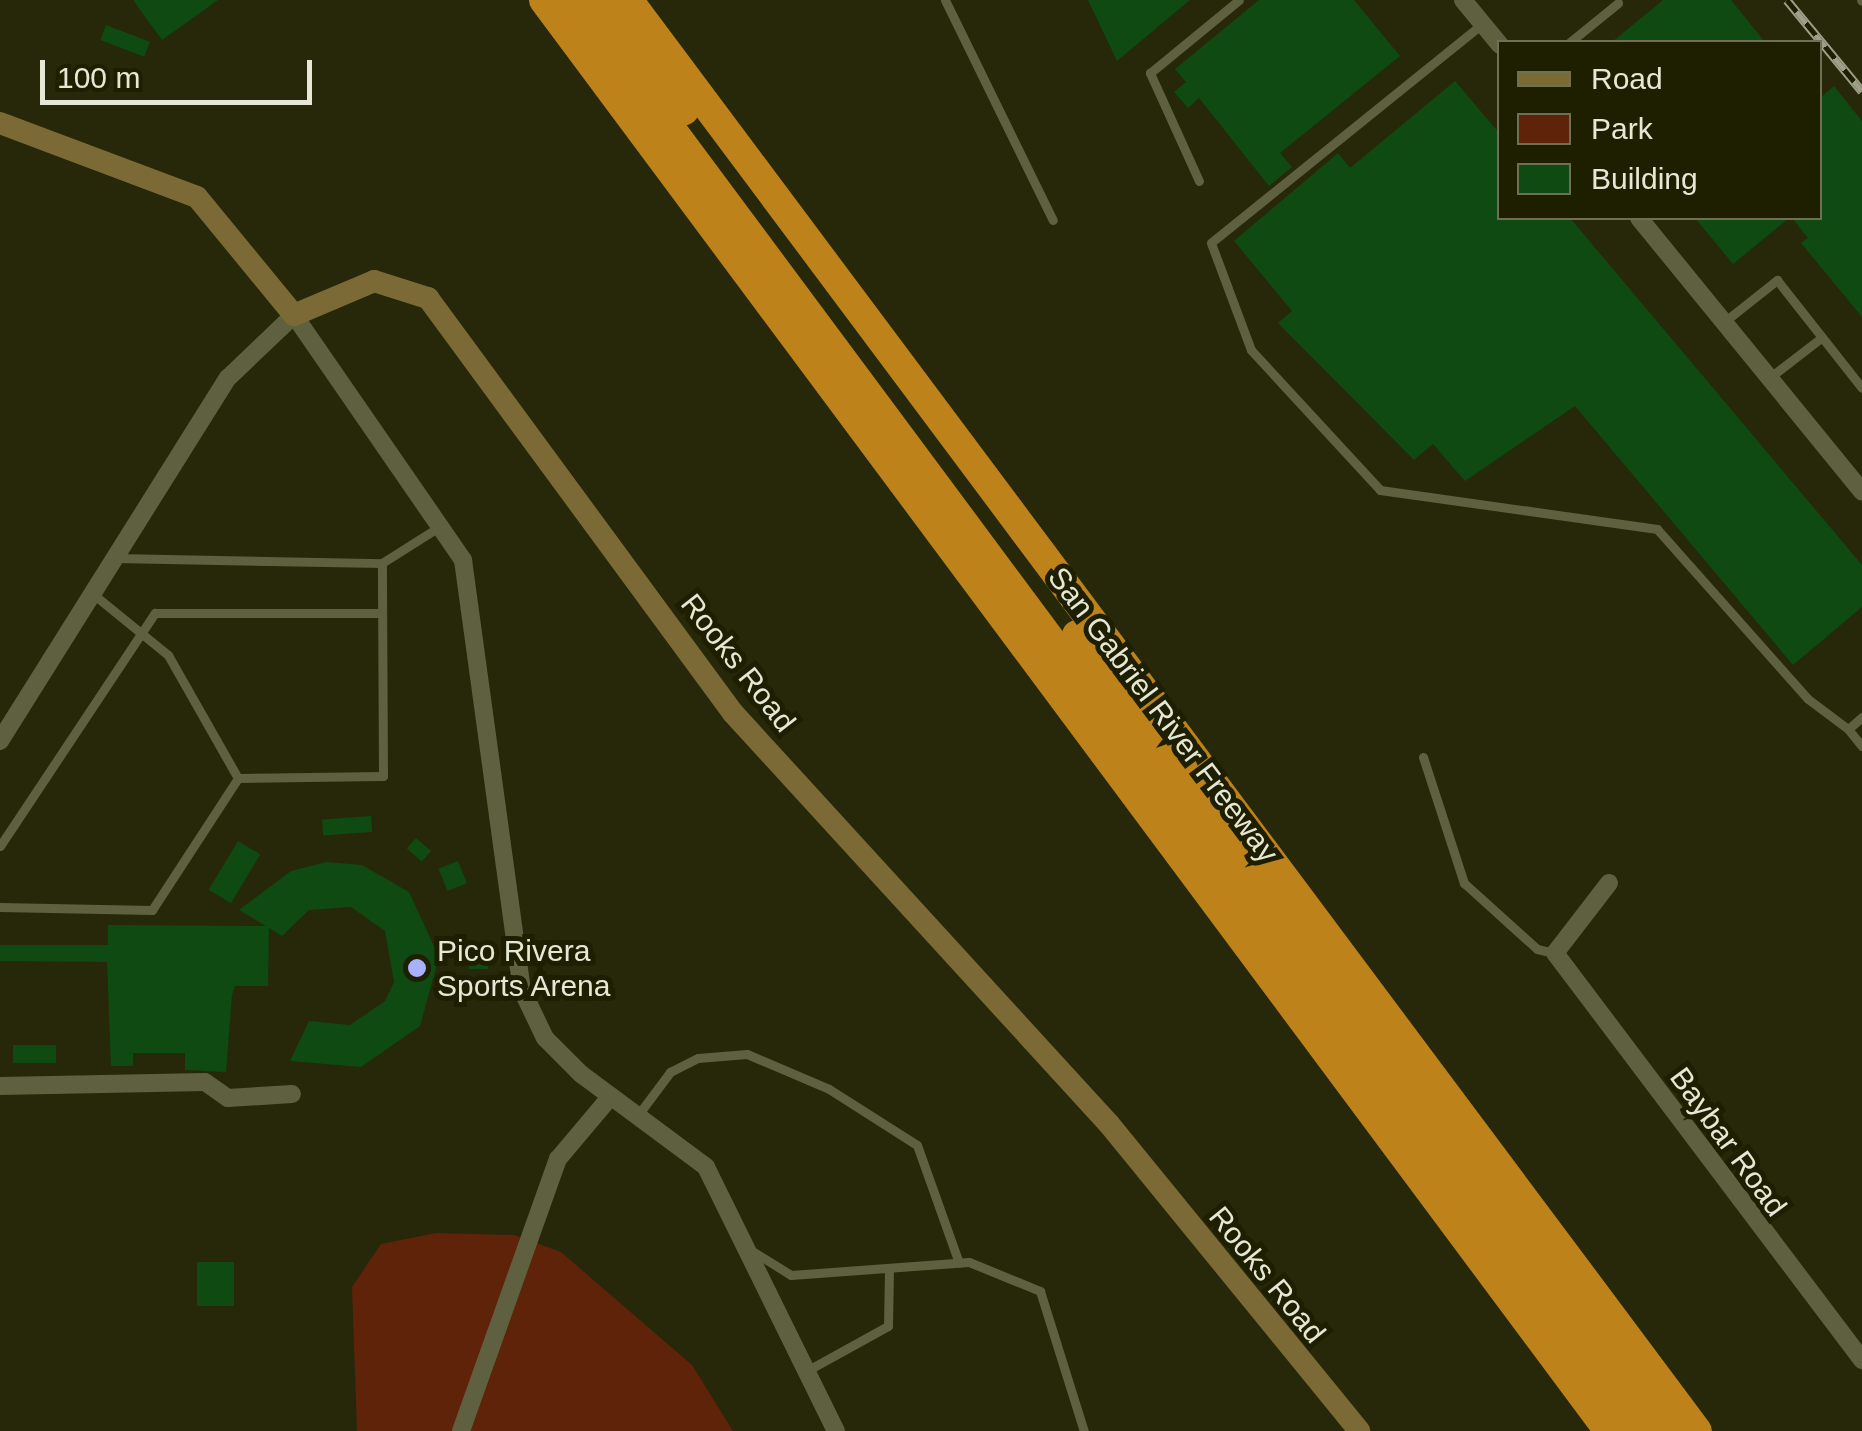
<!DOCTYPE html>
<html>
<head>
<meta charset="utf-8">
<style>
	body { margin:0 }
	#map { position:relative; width:1862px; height:1431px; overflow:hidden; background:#272809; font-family:Helvetica,sans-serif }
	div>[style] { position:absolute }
	.green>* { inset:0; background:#5e2308 }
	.building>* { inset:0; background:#0e4a11; transform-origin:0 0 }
	.lane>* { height:9px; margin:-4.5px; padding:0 4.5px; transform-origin:4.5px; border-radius:4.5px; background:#5f6040 }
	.street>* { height:18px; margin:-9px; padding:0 9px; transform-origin:9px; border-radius:9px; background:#5f6040 }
	.secondary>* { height:22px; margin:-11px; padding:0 11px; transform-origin:11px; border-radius:11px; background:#7b6a35 }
	.highway>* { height:30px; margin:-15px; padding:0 15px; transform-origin:15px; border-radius:15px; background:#bd831a }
	.rail>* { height:9px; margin-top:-4.5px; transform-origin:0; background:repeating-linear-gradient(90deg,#1e1e01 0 15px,#9e9f88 0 30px); box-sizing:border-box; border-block:2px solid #9e9f88 }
	.dots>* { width:28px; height:28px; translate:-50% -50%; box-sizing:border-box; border:5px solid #1e1e01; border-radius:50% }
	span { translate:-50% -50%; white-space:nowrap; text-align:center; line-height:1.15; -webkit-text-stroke:10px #1e1e01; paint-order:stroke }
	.street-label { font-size:30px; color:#e6e8d6 }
	.poi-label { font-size:30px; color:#e6e8d6 }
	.left { translate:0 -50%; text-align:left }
	.legend { position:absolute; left:1497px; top:40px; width:325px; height:180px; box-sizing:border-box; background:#1e1e01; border:2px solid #6e6f56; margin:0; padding:12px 18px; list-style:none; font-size:30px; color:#e6e8d6 }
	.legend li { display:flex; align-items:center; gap:20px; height:50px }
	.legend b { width:50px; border:2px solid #6e6f56 }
	.scale { position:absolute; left:40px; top:60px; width:272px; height:45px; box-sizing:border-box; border:5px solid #e6e8d6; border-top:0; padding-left:12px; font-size:30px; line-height:35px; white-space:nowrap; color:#e6e8d6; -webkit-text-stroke:8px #1e1e01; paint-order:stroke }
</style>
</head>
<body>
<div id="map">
	<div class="green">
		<div style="clip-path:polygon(436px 1233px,514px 1235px,561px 1252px,692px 1365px,733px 1431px,357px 1431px,352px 1287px,381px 1244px)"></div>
	</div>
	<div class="building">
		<div style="clip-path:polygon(133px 0,218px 0,162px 40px)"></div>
		<div style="clip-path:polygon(1088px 0,1190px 0,1117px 61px)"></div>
		<div style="clip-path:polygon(1259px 0,1354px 0,1400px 56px,1280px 153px,1292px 167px,1269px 186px,1199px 98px,1188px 108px,1174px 92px,1186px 82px,1175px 69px)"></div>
		<div style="clip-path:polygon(1663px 0,1731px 0,1765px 42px,1612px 42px)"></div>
		<div style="left:106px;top:25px;width:47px;height:16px;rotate:21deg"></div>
		<div style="clip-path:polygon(1455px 81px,1500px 134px,1500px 218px,1570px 218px,1862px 565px,1862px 607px,1793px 665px,1575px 406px,1465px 481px,1433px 444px,1414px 460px,1278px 323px,1292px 311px,1234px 241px,1338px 153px,1350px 168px)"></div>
		<div style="clip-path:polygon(1834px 86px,1862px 121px,1862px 317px,1801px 243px,1808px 238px,1792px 218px,1820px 218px,1820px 98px)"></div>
		<div style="clip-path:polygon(1695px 218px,1789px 218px,1733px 264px)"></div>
		<div style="left:371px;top:816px;width:16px;height:49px;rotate:86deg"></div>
		<div style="left:416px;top:838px;width:20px;height:14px;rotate:41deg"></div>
		<div style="left:238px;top:841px;width:26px;height:57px;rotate:31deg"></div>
		<div style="left:458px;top:861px;width:24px;height:21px;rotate:68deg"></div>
		<div style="clip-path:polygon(326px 862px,362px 865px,409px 892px,439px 957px,420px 1026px,361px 1067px,290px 1061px,309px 1021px,350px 1025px,385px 1001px,394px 982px,385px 931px,351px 907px,309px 910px,282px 936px,269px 928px,268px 986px,235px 986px,232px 995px,226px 1072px,185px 1070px,185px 1053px,133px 1053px,133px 1066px,111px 1066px,107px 962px,0 961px,0 945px,108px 945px,108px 925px,266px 926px,239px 910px,291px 871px)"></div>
		<div style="left:488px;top:955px;width:14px;height:19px;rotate:90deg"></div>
		<div style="left:13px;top:1045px;width:43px;height:18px"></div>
		<div style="left:197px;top:1262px;width:37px;height:44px"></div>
	</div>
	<div class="lane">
		<div style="left:945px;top:0;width:245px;rotate:63.9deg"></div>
		<div style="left:1861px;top:0;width:1px;rotate:45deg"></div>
		<div style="left:1482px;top:24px;width:348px;rotate:141.1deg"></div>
		<div style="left:1211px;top:243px;width:114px;rotate:69.5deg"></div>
		<div style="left:1251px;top:350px;width:190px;rotate:47.3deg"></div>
		<div style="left:1380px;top:490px;width:280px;rotate:8deg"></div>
		<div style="left:1657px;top:529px;width:227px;rotate:48.4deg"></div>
		<div style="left:1808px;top:699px;width:50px;rotate:36.9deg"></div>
		<div style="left:1570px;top:42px;width:62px;rotate:-39.1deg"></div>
		<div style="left:1199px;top:181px;width:119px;rotate:-114.4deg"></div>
		<div style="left:1150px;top:73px;width:115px;rotate:-39.4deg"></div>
		<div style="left:1724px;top:322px;width:68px;rotate:-38.4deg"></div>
		<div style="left:1777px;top:280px;width:137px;rotate:51.8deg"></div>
		<div style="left:1769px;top:378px;width:66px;rotate:-37.6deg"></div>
		<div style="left:115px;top:558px;width:267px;rotate:1.1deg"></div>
		<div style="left:382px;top:563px;width:71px;rotate:-32.3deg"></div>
		<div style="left:93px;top:594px;width:97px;rotate:39.1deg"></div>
		<div style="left:168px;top:655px;width:142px;rotate:60.4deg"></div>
		<div style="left:1862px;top:717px;width:18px;rotate:139deg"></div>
		<div style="left:1848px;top:729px;width:22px;rotate:51deg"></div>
		<div style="left:1423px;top:757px;width:133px;rotate:72deg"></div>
		<div style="left:1464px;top:883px;width:98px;rotate:42.1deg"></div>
		<div style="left:1537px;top:949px;width:18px;rotate:13deg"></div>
		<div style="left:0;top:846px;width:280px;rotate:-56.4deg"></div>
		<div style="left:155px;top:613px;width:227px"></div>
		<div style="left:0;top:907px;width:152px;rotate:1.1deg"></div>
		<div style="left:152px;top:910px;width:158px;rotate:-56.9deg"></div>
		<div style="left:238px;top:778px;width:145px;rotate:-0.8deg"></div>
		<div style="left:383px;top:776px;width:213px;rotate:-90.3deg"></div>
		<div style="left:638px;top:1115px;width:54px;rotate:-53.3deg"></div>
		<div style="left:670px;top:1072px;width:31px;rotate:-27deg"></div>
		<div style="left:698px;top:1058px;width:49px;rotate:-4.7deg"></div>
		<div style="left:747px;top:1054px;width:89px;rotate:23.1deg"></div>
		<div style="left:829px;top:1089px;width:104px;rotate:32.5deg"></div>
		<div style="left:917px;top:1145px;width:125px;rotate:70.4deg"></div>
		<div style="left:749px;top:1249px;width:49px;rotate:31.8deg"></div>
		<div style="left:791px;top:1275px;width:178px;rotate:-4.2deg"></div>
		<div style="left:969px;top:1262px;width:77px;rotate:22.2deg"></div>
		<div style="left:1040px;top:1291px;width:147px;rotate:72.6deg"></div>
		<div style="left:810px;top:1369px;width:89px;rotate:-28.9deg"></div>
		<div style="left:888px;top:1326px;width:58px;rotate:-89deg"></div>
	</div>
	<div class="street">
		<div style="left:1463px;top:0;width:58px;rotate:50.6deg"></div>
		<div style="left:1639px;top:218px;width:353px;rotate:50.8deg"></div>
		<div style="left:0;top:741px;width:429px;rotate:-57.9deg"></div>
		<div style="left:228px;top:378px;width:91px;rotate:-43.7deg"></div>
		<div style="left:294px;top:315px;width:298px;rotate:55.4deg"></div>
		<div style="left:463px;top:560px;width:434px;rotate:82.2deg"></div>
		<div style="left:522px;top:990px;width:53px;rotate:64.4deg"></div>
		<div style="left:545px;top:1038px;width:51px;rotate:45deg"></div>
		<div style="left:581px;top:1074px;width:156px;rotate:36.6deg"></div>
		<div style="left:706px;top:1167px;width:294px;rotate:63.8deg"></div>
		<div style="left:1609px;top:883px;width:88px;rotate:127.6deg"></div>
		<div style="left:1555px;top:953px;width:510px;rotate:52.97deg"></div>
		<div style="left:0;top:1086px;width:205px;rotate:-1.1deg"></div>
		<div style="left:205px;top:1082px;width:28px;rotate:35deg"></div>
		<div style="left:228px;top:1098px;width:64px;rotate:-3.6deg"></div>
		<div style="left:461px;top:1431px;width:289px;rotate:-70.4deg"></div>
		<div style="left:558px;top:1159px;width:82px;rotate:-49.9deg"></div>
	</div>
	<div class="secondary">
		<div style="left:0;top:123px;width:210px;rotate:20.6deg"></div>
		<div style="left:197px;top:197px;width:153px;rotate:50.6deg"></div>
		<div style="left:294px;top:315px;width:87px;rotate:-23deg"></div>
		<div style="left:374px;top:281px;width:57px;rotate:17.5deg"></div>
		<div style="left:428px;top:298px;width:515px;rotate:53.69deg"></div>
		<div style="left:733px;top:713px;width:557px;rotate:47.55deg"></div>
		<div style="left:1109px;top:1124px;width:396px;rotate:50.8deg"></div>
	</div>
	<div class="highway">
		<div style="left:544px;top:0;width:1784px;rotate:53.34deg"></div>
		<div style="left:575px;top:0;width:1783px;rotate:53.39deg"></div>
		<div style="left:601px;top:0;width:138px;rotate:53deg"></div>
		<div style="left:628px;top:0;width:1786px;rotate:53.24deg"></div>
		<div style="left:1077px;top:635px;width:992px;rotate:53.36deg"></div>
	</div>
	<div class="rail">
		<div style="left:1787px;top:0;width:118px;rotate:50.5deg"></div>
	</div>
	<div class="dots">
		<div style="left:417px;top:968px;background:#a9b0fc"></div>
	</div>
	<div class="street-label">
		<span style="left:738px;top:663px;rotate:52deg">Rooks Road</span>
		<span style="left:1163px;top:715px;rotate:53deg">San Gabriel River Freeway</span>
		<span style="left:1728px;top:1142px;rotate:54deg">Baybar Road</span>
		<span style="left:1267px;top:1275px;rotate:51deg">Rooks Road</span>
	</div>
	<div class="poi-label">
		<span class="left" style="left:437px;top:968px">Pico Rivera<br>Sports Arena</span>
	</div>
	<ul class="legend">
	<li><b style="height:12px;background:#7b6a35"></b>Road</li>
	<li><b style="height:28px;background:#5e2308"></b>Park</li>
	<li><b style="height:28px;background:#0e4a11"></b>Building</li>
	</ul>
	<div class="scale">100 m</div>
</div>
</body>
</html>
